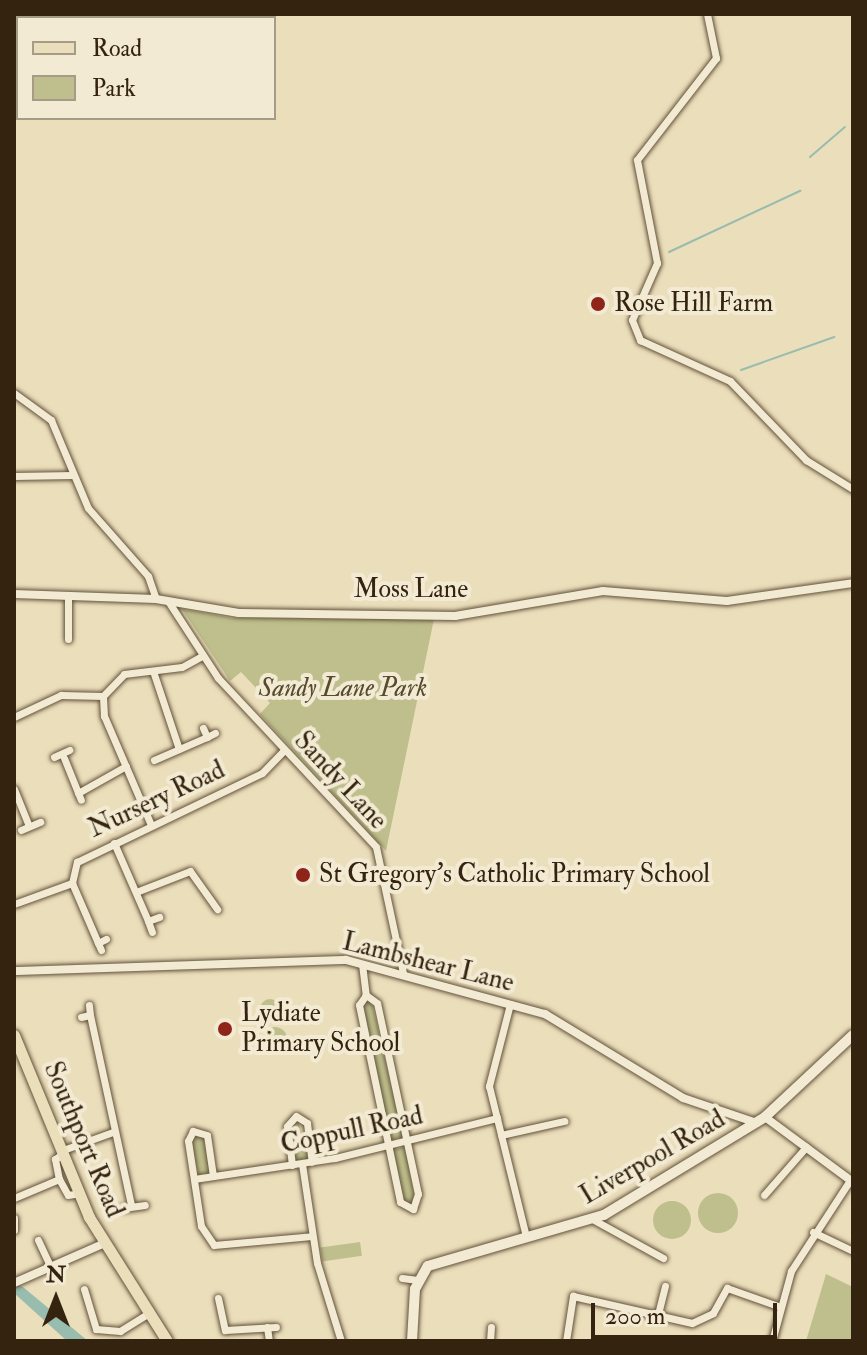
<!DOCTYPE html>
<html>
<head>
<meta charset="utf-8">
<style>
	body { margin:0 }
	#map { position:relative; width:867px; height:1355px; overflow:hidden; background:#ebdebb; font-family:"IM FELL Double Pica",serif }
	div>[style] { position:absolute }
	.green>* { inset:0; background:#bebf8c; transform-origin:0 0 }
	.round { border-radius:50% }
	.water>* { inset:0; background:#98bcae }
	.stream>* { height:2px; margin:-1px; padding:0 1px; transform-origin:1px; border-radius:1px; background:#98bcae }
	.roads { filter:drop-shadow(0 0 2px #62523a) drop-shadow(0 0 2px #62523a) }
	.minor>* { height:7px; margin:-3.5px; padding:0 3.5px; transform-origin:3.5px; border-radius:3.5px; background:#f2ead3 }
	.tertiary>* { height:8px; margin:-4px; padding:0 4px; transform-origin:4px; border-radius:4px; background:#f2ead3 }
	.secondary>* { height:10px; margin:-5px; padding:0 5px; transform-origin:5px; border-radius:5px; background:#f2ead3 }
	.primary>* { height:11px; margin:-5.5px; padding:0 5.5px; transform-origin:5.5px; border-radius:5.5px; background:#ebdebb }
	.dots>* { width:22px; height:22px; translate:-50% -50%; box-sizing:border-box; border:4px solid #f2ead3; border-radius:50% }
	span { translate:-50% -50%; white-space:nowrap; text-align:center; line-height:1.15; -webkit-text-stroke:8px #f2ead3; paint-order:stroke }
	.poi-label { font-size:26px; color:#34240f }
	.left { translate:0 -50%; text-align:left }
	.street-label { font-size:26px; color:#34240f }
	.park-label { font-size:26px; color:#564b2e; font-style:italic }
	.frame { position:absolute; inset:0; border:16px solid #34240f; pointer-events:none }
	.legend { position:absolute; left:16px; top:16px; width:260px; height:104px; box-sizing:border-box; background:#f2ead3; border:2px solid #a69b85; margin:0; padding:10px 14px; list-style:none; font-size:24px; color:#34240f }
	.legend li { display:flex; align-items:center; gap:16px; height:40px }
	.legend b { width:40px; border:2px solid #a69b85 }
	.north { position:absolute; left:16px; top:1259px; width:80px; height:80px; -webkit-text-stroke:6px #f2ead3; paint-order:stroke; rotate:0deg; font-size:22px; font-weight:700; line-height:32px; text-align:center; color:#34240f }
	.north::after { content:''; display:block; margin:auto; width:28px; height:36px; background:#34240f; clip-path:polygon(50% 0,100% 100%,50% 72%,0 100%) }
	.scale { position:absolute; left:591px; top:1303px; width:186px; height:36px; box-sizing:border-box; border:4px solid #34240f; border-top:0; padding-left:10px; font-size:24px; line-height:28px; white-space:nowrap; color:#34240f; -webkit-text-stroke:6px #f2ead3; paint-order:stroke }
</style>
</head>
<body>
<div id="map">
	<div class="green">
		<div style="clip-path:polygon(182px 609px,232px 618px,434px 619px,386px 851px,260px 714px,270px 703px,241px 672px,230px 681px)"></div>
		<div class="round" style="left:260px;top:999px;width:20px;height:20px"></div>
		<div style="clip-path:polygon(371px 999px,403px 1137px,389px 1140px,363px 1013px,362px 1002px)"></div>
		<div class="round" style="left:263px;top:1027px;width:24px;height:24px"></div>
		<div style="clip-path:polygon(298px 1119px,308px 1158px,296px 1161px,289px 1124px)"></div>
		<div style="clip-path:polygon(197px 1134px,205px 1137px,210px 1172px,199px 1175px,190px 1142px)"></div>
		<div style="clip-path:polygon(405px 1147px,414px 1195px,411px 1205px,404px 1202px,392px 1150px)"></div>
		<div class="round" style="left:698px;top:1193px;width:40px;height:40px"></div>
		<div class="round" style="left:653px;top:1201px;width:38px;height:38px"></div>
		<div style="left:360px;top:1242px;width:14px;height:40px;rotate:82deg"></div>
		<div style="clip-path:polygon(826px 1274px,853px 1287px,853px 1341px,806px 1341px)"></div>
	</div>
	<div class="water">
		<div style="clip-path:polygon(14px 1283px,23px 1287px,88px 1341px,67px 1341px,14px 1293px)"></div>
	</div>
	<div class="stream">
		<div style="left:810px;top:157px;width:46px;rotate:-40.6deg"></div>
		<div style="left:669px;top:252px;width:145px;rotate:-25deg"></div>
		<div style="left:741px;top:370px;width:99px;rotate:-19.5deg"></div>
	</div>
	<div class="roads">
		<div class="minor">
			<div style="left:707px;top:14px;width:45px;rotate:78.4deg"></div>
			<div style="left:716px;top:58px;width:129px;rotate:127.8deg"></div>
			<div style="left:637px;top:160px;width:105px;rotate:79deg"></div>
			<div style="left:657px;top:263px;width:62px;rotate:113.7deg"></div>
			<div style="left:632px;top:320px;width:22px;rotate:68deg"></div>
			<div style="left:640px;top:340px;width:99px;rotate:24.5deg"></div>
			<div style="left:730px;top:381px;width:110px;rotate:46.1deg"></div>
			<div style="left:806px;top:460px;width:55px;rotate:31.7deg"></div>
			<div style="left:14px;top:393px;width:46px;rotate:36.1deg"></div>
			<div style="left:51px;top:420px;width:95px;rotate:67.2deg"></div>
			<div style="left:88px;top:508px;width:91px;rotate:48.6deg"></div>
			<div style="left:148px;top:576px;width:24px;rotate:71deg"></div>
			<div style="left:14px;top:476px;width:59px;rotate:-1deg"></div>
			<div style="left:68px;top:595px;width:44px;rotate:90deg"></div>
			<div style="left:168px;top:601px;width:92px;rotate:57deg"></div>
			<div style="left:218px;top:678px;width:231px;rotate:46.9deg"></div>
			<div style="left:376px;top:847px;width:129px;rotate:77.9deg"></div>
			<div style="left:153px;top:671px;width:82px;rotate:71.6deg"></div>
			<div style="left:14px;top:717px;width:52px;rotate:-25.1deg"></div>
			<div style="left:61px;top:695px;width:42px;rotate:1.4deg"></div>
			<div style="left:203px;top:728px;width:10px;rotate:66deg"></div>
			<div style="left:207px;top:737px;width:9px;rotate:-27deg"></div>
			<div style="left:54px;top:757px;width:17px;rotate:-25deg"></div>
			<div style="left:64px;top:758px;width:45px;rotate:68deg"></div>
			<div style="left:154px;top:760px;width:58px;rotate:-23.5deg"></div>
			<div style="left:14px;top:789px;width:38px;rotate:68deg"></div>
			<div style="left:78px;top:793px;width:55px;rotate:-29.4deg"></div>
			<div style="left:151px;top:825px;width:119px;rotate:-113.3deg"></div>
			<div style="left:104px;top:716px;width:20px;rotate:-93deg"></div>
			<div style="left:103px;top:696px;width:30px;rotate:-46deg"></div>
			<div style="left:124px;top:674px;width:58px;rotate:-6.9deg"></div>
			<div style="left:182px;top:667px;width:23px;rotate:-29deg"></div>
			<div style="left:21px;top:830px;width:21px;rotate:-23deg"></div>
			<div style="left:114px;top:843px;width:85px;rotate:66.4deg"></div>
			<div style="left:136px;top:892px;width:58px;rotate:-21.3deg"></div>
			<div style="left:190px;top:871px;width:47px;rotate:54.6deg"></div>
			<div style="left:14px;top:904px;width:62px;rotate:-19.9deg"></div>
			<div style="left:152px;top:932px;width:12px;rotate:-110deg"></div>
			<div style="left:148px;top:921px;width:12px;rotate:-20deg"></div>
			<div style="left:98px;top:943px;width:65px;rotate:-113.4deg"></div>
			<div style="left:72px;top:883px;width:22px;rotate:-77deg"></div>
			<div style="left:77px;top:862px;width:205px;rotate:-25.7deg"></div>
			<div style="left:262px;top:773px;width:32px;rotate:-46deg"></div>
			<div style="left:101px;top:950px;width:8px;rotate:-113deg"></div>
			<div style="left:98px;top:943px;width:9px;rotate:-27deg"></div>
			<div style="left:362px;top:964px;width:31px;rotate:83deg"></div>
			<div style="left:366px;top:995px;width:12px;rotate:125deg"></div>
			<div style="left:359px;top:1005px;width:201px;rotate:78.2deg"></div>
			<div style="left:400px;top:1202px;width:15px;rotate:28deg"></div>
			<div style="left:413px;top:1209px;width:16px;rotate:-72deg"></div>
			<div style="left:418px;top:1194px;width:195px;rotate:-102.1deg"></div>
			<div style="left:377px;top:1003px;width:14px;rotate:-144deg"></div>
			<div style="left:510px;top:1004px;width:85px;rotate:104.4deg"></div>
			<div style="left:489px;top:1086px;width:155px;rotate:76.2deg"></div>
			<div style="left:90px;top:1015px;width:193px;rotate:77.8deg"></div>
			<div style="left:81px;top:1017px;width:9px;rotate:-13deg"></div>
			<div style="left:90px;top:1015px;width:10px;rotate:-96deg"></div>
			<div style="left:501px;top:1135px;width:65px;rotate:-12.5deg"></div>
			<div style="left:63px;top:1150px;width:53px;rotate:-19.8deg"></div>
			<div style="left:64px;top:1153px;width:11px;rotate:146deg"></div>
			<div style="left:55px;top:1159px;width:20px;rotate:79deg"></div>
			<div style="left:59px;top:1179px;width:18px;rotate:61deg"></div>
			<div style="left:68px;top:1195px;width:12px;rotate:-9deg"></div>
			<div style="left:302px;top:1164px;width:100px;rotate:81.4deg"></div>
			<div style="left:317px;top:1263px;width:82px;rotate:72.9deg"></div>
			<div style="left:292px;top:1165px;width:39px;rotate:-97deg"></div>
			<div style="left:287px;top:1126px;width:13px;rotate:-48deg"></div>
			<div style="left:296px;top:1116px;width:13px;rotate:32deg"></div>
			<div style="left:307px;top:1123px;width:39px;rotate:83deg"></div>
			<div style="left:213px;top:1176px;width:41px;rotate:-98.3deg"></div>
			<div style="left:207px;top:1135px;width:15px;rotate:-164deg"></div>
			<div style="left:193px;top:1131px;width:11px;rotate:117deg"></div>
			<div style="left:188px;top:1141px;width:86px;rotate:81.3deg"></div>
			<div style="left:201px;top:1226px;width:23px;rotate:56deg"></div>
			<div style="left:214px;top:1245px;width:98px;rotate:-5.2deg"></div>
			<div style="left:194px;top:1179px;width:143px;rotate:-8.5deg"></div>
			<div style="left:335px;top:1158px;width:167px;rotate:-13.9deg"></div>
			<div style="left:764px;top:1195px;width:64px;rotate:-48.8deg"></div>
			<div style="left:14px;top:1198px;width:49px;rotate:-22.9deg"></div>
			<div style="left:123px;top:1208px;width:22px;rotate:-8deg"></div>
			<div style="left:14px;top:1218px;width:12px;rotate:90deg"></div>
			<div style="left:594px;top:1220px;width:79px;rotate:28.8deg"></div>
			<div style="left:813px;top:1232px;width:44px;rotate:25.4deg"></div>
			<div style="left:38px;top:1240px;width:31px;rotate:65deg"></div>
			<div style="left:402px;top:1278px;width:16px;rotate:7deg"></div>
			<div style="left:84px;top:1289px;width:42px;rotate:73.3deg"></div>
			<div style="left:96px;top:1329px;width:24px;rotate:5deg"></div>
			<div style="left:120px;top:1331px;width:36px;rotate:-32deg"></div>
			<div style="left:218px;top:1298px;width:33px;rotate:78deg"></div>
			<div style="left:225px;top:1330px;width:51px;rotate:-3.4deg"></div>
			<div style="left:658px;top:1314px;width:29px;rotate:-76deg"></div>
			<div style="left:267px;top:1327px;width:14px;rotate:82deg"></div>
			<div style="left:490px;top:1341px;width:14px;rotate:-86deg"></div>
			<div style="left:566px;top:1341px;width:46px;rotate:-81.2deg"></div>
			<div style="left:573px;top:1296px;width:122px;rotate:12.8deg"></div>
			<div style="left:692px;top:1323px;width:23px;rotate:-25deg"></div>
			<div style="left:713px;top:1313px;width:29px;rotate:-61deg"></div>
			<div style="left:727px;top:1288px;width:54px;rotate:19.4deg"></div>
			<div style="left:772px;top:1341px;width:73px;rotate:-74.8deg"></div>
			<div style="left:791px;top:1271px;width:108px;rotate:-57deg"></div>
		</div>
		<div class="tertiary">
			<div style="left:14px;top:594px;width:142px;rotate:2deg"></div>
			<div style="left:156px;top:599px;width:84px;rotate:9.6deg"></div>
			<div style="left:239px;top:613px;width:216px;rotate:0.8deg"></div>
			<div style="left:455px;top:616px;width:150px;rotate:-9.6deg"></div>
			<div style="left:603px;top:591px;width:124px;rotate:4.6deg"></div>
			<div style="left:727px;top:601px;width:127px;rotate:-8.1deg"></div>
			<div style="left:14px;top:971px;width:332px;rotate:-1.9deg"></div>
			<div style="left:346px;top:960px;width:206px;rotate:15.2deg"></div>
			<div style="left:545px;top:1014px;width:162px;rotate:31.3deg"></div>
			<div style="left:683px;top:1098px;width:78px;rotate:18.7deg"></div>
			<div style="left:765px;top:1117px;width:109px;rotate:36.5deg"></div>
			<div style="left:14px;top:1283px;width:99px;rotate:-23.7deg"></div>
		</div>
		<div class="secondary">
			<div style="left:412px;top:1341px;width:52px;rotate:-86.7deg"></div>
			<div style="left:415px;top:1289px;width:26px;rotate:-61deg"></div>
			<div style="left:428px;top:1266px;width:183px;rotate:-16.2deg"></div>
			<div style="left:604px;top:1215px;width:188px;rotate:-31.3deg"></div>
			<div style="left:765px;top:1117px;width:120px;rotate:-43deg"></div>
		</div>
		<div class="primary">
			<div style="left:14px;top:1035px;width:197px;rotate:67.6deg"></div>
			<div style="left:89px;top:1217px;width:146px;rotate:57.8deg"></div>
		</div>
	</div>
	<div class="dots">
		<div style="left:598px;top:304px;background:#8f2418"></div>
		<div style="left:303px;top:875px;background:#8f2418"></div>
		<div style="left:225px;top:1029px;background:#8f2418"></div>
	</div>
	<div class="poi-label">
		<span class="left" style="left:614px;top:304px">Rose Hill Farm</span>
		<span class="left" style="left:319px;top:875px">St Gregory's Catholic Primary School</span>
		<span class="left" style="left:241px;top:1029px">Lydiate<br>Primary School</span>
	</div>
	<div class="street-label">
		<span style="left:411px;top:590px">Moss Lane</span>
		<span style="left:340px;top:781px;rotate:47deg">Sandy Lane</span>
		<span style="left:157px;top:800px;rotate:-25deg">Nursery Road</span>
		<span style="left:428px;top:963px;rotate:14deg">Lambshear Lane</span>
		<span style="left:352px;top:1131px;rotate:-12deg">Coppull Road</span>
		<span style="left:83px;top:1140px;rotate:67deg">Southport Road</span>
		<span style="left:653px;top:1158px;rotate:-30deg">Liverpool Road</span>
	</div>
	<div class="park-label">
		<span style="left:343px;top:689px">Sandy Lane Park</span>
	</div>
	<div class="frame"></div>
	<ul class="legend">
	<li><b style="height:10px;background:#ebdebb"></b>Road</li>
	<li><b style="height:22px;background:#bebf8c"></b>Park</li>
	</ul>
	<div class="north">N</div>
	<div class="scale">200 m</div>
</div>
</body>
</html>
